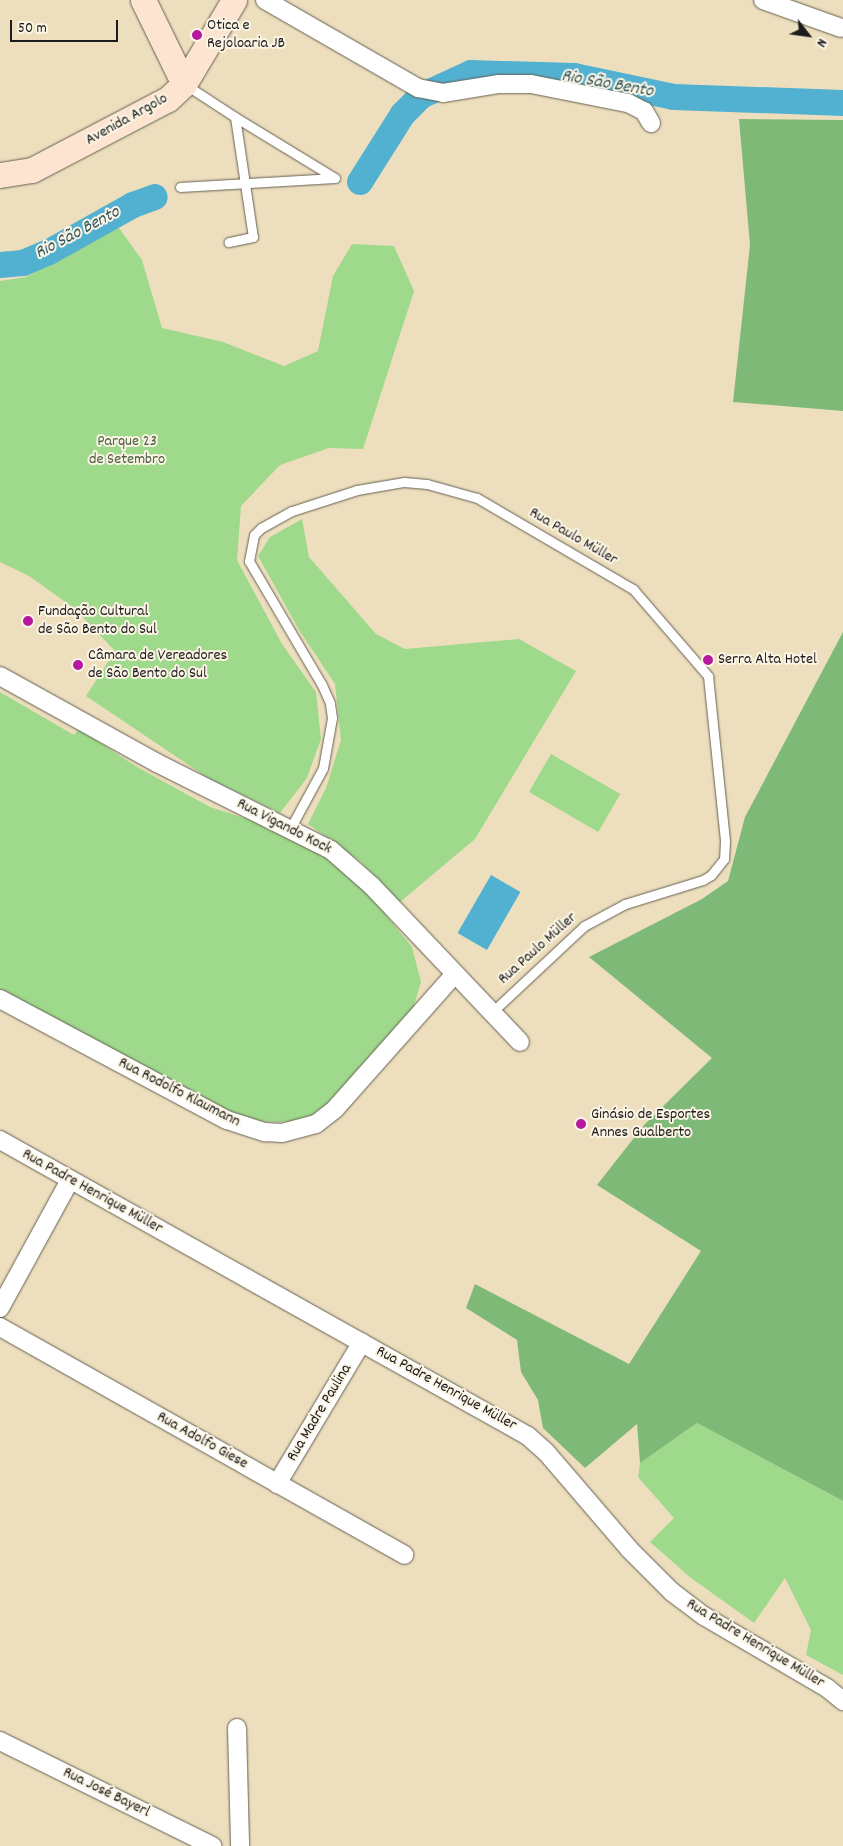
<!DOCTYPE html>
<html>
<head>
<meta charset="utf-8">
<style>
	body { margin:0 }
	#map { position:relative; width:843px; height:1846px; overflow:hidden; background:#eddfbd; font-family:Dekko,sans-serif }
	div>[style] { position:absolute }
	.green>* { inset:0; background:#9fd98c; transform-origin:0 0 }
	.forest>* { inset:0; background:#7fb978 }
	.water>* { inset:0; background:#52b1d1; transform-origin:0 0 }
	.river>* { height:26px; margin:-13px; padding:0 13px; transform-origin:13px; border-radius:13px; background:#52b1d1 }
	.roads { filter:drop-shadow(0 0 1px #656054) drop-shadow(0 0 1px #656054) }
	.lane>* { height:9px; margin:-4.5px; padding:0 4.5px; transform-origin:4.5px; border-radius:4.5px; background:#fff }
	.street>* { height:18px; margin:-9px; padding:0 9px; transform-origin:9px; border-radius:9px; background:#fff }
	.secondary>* { height:25px; margin:-12.5px; padding:0 12.5px; transform-origin:12.5px; border-radius:12.5px; background:#fde4d0 }
	.dots>* { width:14px; height:14px; translate:-50% -50%; box-sizing:border-box; border:2px solid #fcf5e5; border-radius:50% }
	span { translate:-50% -50%; white-space:nowrap; text-align:center; line-height:1.15; -webkit-text-stroke:4px #fcf5e5; paint-order:stroke }
	.poi-label { font-size:16px; color:#1c1c1c }
	.left { translate:0 -50%; text-align:left }
	.street-label { font-size:16px; color:#1c1c1c }
	.park-label { font-size:16px; color:#4a5e43 }
	.water-label { font-size:18px; color:#325864; font-style:italic }
	.north { position:absolute; left:783px; top:10px; width:50px; height:50px; -webkit-text-stroke:4px #fcf5e5; paint-order:stroke; rotate:120deg; font-size:14px; font-weight:700; line-height:20px; text-align:center; color:#1c1c1c }
	.north::after { content:''; display:block; margin:auto; width:18px; height:22px; background:#1c1c1c; clip-path:polygon(50% 0,100% 100%,50% 72%,0 100%) }
	.scale { position:absolute; left:10px; top:20px; width:108px; height:22px; box-sizing:border-box; border:2px solid #1c1c1c; border-top:0; padding-left:6px; font-size:15px; line-height:18px; white-space:nowrap; color:#1c1c1c; -webkit-text-stroke:4px #fcf5e5; paint-order:stroke }
</style>
</head>
<body>
<div id="map">
	<div class="green">
		<div style="clip-path:polygon(116px 224px,142px 260px,162px 328px,223px 342px,284px 366px,318px 351px,333px 276px,352px 244px,394px 246px,414px 291px,363px 449px,329px 448px,280px 465px,241px 506px,237px 560px,282px 644px,316px 692px,321px 739px,307px 778px,280px 813px,208px 778px,86px 696px,115px 651px,75px 609px,29px 576px,0 562px,0 281px,26px 277px)"></div>
		<div style="clip-path:polygon(302px 519px,309px 557px,376px 634px,405px 649px,519px 639px,576px 671px,475px 839px,400px 902px,360px 861px,308px 824px,326px 788px,341px 740px,335px 684px,299px 630px,258px 556px,270px 537px)"></div>
		<div style="clip-path:polygon(0 692px,74px 735px,79px 729px,137px 767px,210px 807px,257px 822px,331px 855px,354px 876px,412px 947px,421px 982px,413px 1009px,386px 1042px,321px 1110px,302px 1120px,280px 1122px,251px 1121px,230px 1114px,0 989px)"></div>
		<div style="left:551px;top:754px;width:80px;height:44px;rotate:30deg"></div>
		<div style="clip-path:polygon(697px 1423px,843px 1501px,843px 1675px,806px 1655px,811px 1630px,785px 1578px,754px 1623px,691px 1578px,650px 1542px,674px 1518px,638px 1477px,640px 1463px)"></div>
	</div>
	<div class="forest">
		<div style="clip-path:polygon(739px 119px,843px 120px,843px 411px,733px 402px,750px 245px)"></div>
		<div style="clip-path:polygon(843px 632px,843px 1501px,697px 1423px,640px 1463px,637px 1424px,585px 1468px,543px 1428px,538px 1400px,521px 1372px,517px 1340px,466px 1308px,475px 1284px,629px 1364px,701px 1251px,597px 1185px,644px 1125px,712px 1058px,589px 957px,702px 899px,728px 881px,745px 817px)"></div>
	</div>
	<div class="water">
		<div style="left:491px;top:875px;width:34px;height:67px;rotate:30deg"></div>
	</div>
	<div class="river">
		<div style="left:360px;top:182px;width:80px;rotate:-57.7deg"></div>
		<div style="left:403px;top:114px;width:25px;rotate:-45deg"></div>
		<div style="left:421px;top:96px;width:55px;rotate:-24.7deg"></div>
		<div style="left:471px;top:73px;width:103px;rotate:1.7deg"></div>
		<div style="left:574px;top:76px;width:102px;rotate:11.9deg"></div>
		<div style="left:674px;top:97px;width:169px;rotate:2deg"></div>
		<div style="left:0;top:265px;width:23px;rotate:-5deg"></div>
		<div style="left:23px;top:263px;width:28px;rotate:-23deg"></div>
		<div style="left:49px;top:252px;width:96px;rotate:-29.2deg"></div>
		<div style="left:133px;top:205px;width:23px;rotate:-20deg"></div>
	</div>
	<div class="roads">
		<div class="lane">
			<div style="left:186px;top:85px;width:59px;rotate:33.1deg"></div>
			<div style="left:235px;top:117px;width:121px;rotate:81.5deg"></div>
			<div style="left:253px;top:237px;width:25px;rotate:168deg"></div>
			<div style="left:180px;top:187px;width:155px;rotate:-3.3deg"></div>
			<div style="left:335px;top:178px;width:117px;rotate:-148.6deg"></div>
			<div style="left:291px;top:827px;width:67px;rotate:-61.5deg"></div>
			<div style="left:323px;top:768px;width:51px;rotate:-79.8deg"></div>
			<div style="left:332px;top:718px;width:15px;rotate:-98deg"></div>
			<div style="left:330px;top:703px;width:20px;rotate:-114deg"></div>
			<div style="left:322px;top:685px;width:144px;rotate:-120.5deg"></div>
			<div style="left:249px;top:561px;width:26px;rotate:-79deg"></div>
			<div style="left:254px;top:535px;width:10px;rotate:-45deg"></div>
			<div style="left:261px;top:528px;width:35px;rotate:-29deg"></div>
			<div style="left:292px;top:511px;width:68px;rotate:-17.9deg"></div>
			<div style="left:357px;top:490px;width:48px;rotate:-9.7deg"></div>
			<div style="left:404px;top:482px;width:23px;rotate:5deg"></div>
			<div style="left:427px;top:484px;width:52px;rotate:15.6deg"></div>
			<div style="left:477px;top:498px;width:181px;rotate:30.3deg"></div>
			<div style="left:633px;top:589px;width:115px;rotate:49.2deg"></div>
			<div style="left:708px;top:676px;width:166px;rotate:84.1deg"></div>
			<div style="left:725px;top:841px;width:18px;rotate:93deg"></div>
			<div style="left:724px;top:859px;width:21px;rotate:129deg"></div>
			<div style="left:711px;top:875px;width:9px;rotate:148deg"></div>
			<div style="left:703px;top:880px;width:82px;rotate:162.9deg"></div>
			<div style="left:625px;top:904px;width:47px;rotate:151.8deg"></div>
			<div style="left:584px;top:926px;width:127px;rotate:136.9deg"></div>
		</div>
		<div class="street">
			<div style="left:265px;top:0;width:177px;rotate:29.9deg"></div>
			<div style="left:418px;top:88px;width:25px;rotate:11deg"></div>
			<div style="left:443px;top:93px;width:57px;rotate:-9.1deg"></div>
			<div style="left:499px;top:84px;width:32px"></div>
			<div style="left:531px;top:84px;width:99px;rotate:11.1deg"></div>
			<div style="left:628px;top:103px;width:18px;rotate:27deg"></div>
			<div style="left:644px;top:111px;width:14px;rotate:60deg"></div>
			<div style="left:763px;top:0;width:83px;rotate:19.7deg"></div>
			<div style="left:0;top:676px;width:179px;rotate:29deg"></div>
			<div style="left:157px;top:763px;width:195px;rotate:26.6deg"></div>
			<div style="left:331px;top:850px;width:55px;rotate:41.3deg"></div>
			<div style="left:372px;top:886px;width:215px;rotate:46.5deg"></div>
			<div style="left:0;top:999px;width:257px;rotate:28.1deg"></div>
			<div style="left:227px;top:1120px;width:40px;rotate:18deg"></div>
			<div style="left:265px;top:1132px;width:17px;rotate:3deg"></div>
			<div style="left:282px;top:1133px;width:35px;rotate:-15deg"></div>
			<div style="left:316px;top:1124px;width:24px;rotate:-38deg"></div>
			<div style="left:335px;top:1109px;width:179px;rotate:-48.4deg"></div>
			<div style="left:0;top:1140px;width:605px;rotate:29.28deg"></div>
			<div style="left:528px;top:1436px;width:24px;rotate:42deg"></div>
			<div style="left:546px;top:1452px;width:128px;rotate:49.4deg"></div>
			<div style="left:629px;top:1549px;width:61px;rotate:45deg"></div>
			<div style="left:672px;top:1592px;width:40px;rotate:37deg"></div>
			<div style="left:704px;top:1616px;width:143px;rotate:30.3deg"></div>
			<div style="left:827px;top:1688px;width:21px;rotate:39deg"></div>
			<div style="left:0;top:1308px;width:146px;rotate:-61.3deg"></div>
			<div style="left:0;top:1327px;width:464px;rotate:29.4deg"></div>
			<div style="left:277px;top:1484px;width:165px;rotate:-59.1deg"></div>
			<div style="left:237px;top:1728px;width:118px;rotate:88.5deg"></div>
			<div style="left:0;top:1741px;width:237px;rotate:26.3deg"></div>
		</div>
		<div class="secondary">
			<div style="left:143px;top:0;width:93px;rotate:64deg"></div>
			<div style="left:0;top:175px;width:32px;rotate:-9deg"></div>
			<div style="left:32px;top:170px;width:153px;rotate:-27.6deg"></div>
			<div style="left:168px;top:99px;width:22px;rotate:-43deg"></div>
			<div style="left:184px;top:84px;width:98px;rotate:-59.2deg"></div>
		</div>
	</div>
	<div class="dots">
		<div style="left:197px;top:35px;background:#b5179e"></div>
		<div style="left:28px;top:621px;background:#b5179e"></div>
		<div style="left:708px;top:660px;background:#b5179e"></div>
		<div style="left:78px;top:665px;background:#b5179e"></div>
		<div style="left:581px;top:1124px;background:#b5179e"></div>
	</div>
	<div class="poi-label">
		<span class="left" style="left:207px;top:35px">Otica e<br>Rejoloaria JB</span>
		<span class="left" style="left:38px;top:621px">Fundação Cultural<br>de São Bento do Sul</span>
		<span class="left" style="left:88px;top:665px">Câmara de Vereadores<br>de São Bento do Sul</span>
		<span class="left" style="left:718px;top:660px">Serra Alta Hotel</span>
		<span class="left" style="left:591px;top:1124px">Ginásio de Esportes<br>Annes Gualberto</span>
	</div>
	<div class="street-label">
		<span style="left:127px;top:120px;rotate:-29deg">Avenida Argolo</span>
		<span style="left:573px;top:537px;rotate:30deg">Rua Paulo Müller</span>
		<span style="left:284px;top:827px;rotate:27deg">Rua Vigando Kock</span>
		<span style="left:538px;top:949px;rotate:-42deg">Rua Paulo Müller</span>
		<span style="left:179px;top:1093px;rotate:27deg">Rua Rodolfo Klaumann</span>
		<span style="left:92px;top:1192px;rotate:29deg">Rua Padre Henrique Müller</span>
		<span style="left:446px;top:1389px;rotate:29deg">Rua Padre Henrique Müller</span>
		<span style="left:320px;top:1413px;rotate:-59deg">Rua Madre Paulina</span>
		<span style="left:202px;top:1441px;rotate:29deg">Rua Adolfo Giese</span>
		<span style="left:755px;top:1644px;rotate:31deg">Rua Padre Henrique Müller</span>
		<span style="left:106px;top:1793px;rotate:26deg">Rua José Bayerl</span>
	</div>
	<div class="park-label">
		<span style="left:127px;top:451px">Parque 23<br>de Setembro</span>
	</div>
	<div class="water-label">
		<span style="left:607px;top:85px;rotate:10deg">Rio São Bento</span>
		<span style="left:78px;top:234px;rotate:-28deg">Rio São Bento</span>
	</div>
	<div class="north">N</div>
	<div class="scale">50 m</div>
</div>
</body>
</html>
